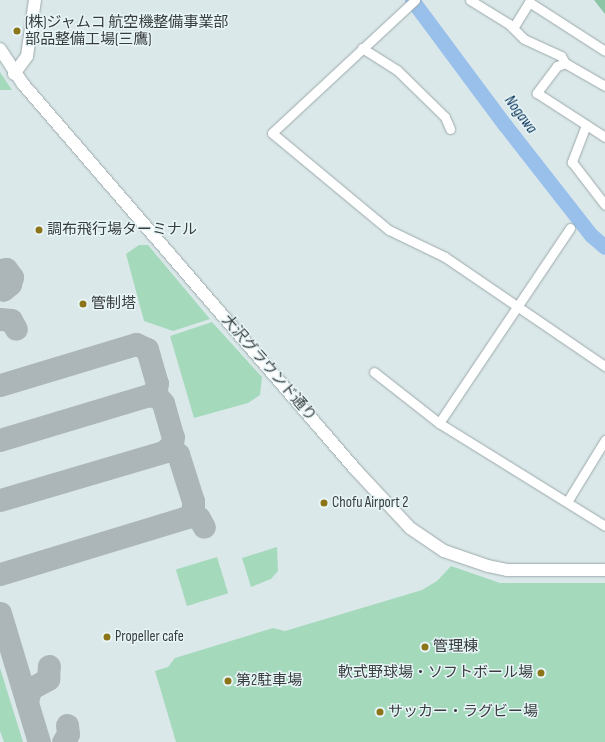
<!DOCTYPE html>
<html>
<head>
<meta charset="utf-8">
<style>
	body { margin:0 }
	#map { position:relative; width:605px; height:742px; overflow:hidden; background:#dbe8ea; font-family:"Sofia Sans Condensed","Noto Sans JP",sans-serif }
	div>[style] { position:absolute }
	.green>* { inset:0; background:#a5d9bc; transform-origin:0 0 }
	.forest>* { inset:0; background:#8bc5a6 }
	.river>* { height:15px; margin:-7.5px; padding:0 7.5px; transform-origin:7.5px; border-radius:7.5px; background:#98c0eb }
	.taxiway>* { height:23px; margin:-11.5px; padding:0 11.5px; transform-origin:11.5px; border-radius:11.5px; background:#acb6b8 }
	.roads { filter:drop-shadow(0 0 1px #9ca9ab) drop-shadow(0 0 1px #9ca9ab) }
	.minor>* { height:9px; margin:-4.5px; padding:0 4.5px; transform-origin:4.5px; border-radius:4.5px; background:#fff }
	.tertiary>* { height:12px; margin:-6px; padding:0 6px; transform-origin:6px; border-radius:6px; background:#fff }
	.dots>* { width:11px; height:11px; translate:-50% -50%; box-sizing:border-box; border:2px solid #e8f5f7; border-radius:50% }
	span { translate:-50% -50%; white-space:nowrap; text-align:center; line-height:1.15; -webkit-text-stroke:3px #e8f5f7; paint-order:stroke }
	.poi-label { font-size:15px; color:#383d3e }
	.left { translate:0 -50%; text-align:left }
	.right { translate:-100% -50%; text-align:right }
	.street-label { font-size:15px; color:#383d3e }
	.water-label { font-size:16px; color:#002d54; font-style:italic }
</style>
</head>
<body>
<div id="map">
	<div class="green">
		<div style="clip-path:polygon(0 72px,12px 90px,0 90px)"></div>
		<div style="clip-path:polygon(139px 245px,148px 245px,210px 319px,173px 331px,144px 321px,126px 254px)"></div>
		<div style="clip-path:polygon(212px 322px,262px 377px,260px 395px,248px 403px,194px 418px,170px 336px)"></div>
		<div style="clip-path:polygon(277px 547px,278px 571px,271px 579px,251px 587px,242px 558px)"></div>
		<div style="left:217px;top:557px;width:38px;height:43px;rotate:73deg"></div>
		<div style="clip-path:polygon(451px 566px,500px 583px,605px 583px,605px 742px,176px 742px,155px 671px,168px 667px,175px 658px,273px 628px,285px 631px,422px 590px,437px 581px)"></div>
		<div style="clip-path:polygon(0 668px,23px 742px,4px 742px,0 731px)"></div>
	</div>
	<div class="forest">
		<div style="clip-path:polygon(594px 0,605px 0,605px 14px)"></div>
	</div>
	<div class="river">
		<div style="left:412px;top:0;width:156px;rotate:53.4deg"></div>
		<div style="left:505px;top:125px;width:140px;rotate:52deg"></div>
		<div style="left:591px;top:235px;width:18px;rotate:41deg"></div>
	</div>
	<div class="taxiway">
		<div style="left:0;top:270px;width:6px;rotate:-9deg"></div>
		<div style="left:6px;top:269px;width:10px;rotate:53deg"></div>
		<div style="left:12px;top:277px;width:7px;rotate:106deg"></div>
		<div style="left:10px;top:284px;width:9px;rotate:139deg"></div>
		<div style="left:0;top:319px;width:11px;rotate:5deg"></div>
		<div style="left:11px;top:320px;width:10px;rotate:61deg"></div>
		<div style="left:0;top:385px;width:142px;rotate:-16.8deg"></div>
		<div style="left:136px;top:344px;width:12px;rotate:24deg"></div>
		<div style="left:147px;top:349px;width:35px;rotate:74deg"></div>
		<div style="left:157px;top:383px;width:7px;rotate:98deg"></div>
		<div style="left:156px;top:390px;width:9px;rotate:144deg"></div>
		<div style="left:149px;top:395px;width:156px;rotate:163.2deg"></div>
		<div style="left:149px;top:395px;width:9px;rotate:13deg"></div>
		<div style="left:158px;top:397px;width:8px;rotate:50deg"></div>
		<div style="left:163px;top:403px;width:35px;rotate:74deg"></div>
		<div style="left:173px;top:437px;width:7px;rotate:98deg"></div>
		<div style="left:172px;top:444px;width:8px;rotate:135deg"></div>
		<div style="left:0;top:500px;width:177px;rotate:-16.4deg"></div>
		<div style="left:170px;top:450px;width:9px;rotate:27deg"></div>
		<div style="left:178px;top:454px;width:49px;rotate:72.3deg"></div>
		<div style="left:193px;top:501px;width:8px;rotate:90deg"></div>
		<div style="left:193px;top:509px;width:8px;rotate:120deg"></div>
		<div style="left:0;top:574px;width:200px;rotate:-16.9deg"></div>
		<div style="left:191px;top:516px;width:8px;rotate:14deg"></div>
		<div style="left:199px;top:518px;width:10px;rotate:61deg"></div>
		<div style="left:0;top:613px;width:135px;rotate:73.2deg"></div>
		<div style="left:27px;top:702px;width:13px;rotate:-77deg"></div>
		<div style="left:30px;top:689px;width:21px;rotate:-29deg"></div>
		<div style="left:48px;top:679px;width:13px;rotate:-86deg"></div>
		<div style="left:63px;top:742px;width:9px;rotate:-58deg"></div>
		<div style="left:68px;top:734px;width:9px;rotate:-96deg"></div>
	</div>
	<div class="roads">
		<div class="minor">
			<div style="left:415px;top:0;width:195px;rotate:137.1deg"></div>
			<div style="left:272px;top:133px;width:152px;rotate:39.7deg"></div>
			<div style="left:389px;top:230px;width:62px;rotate:25.7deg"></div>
			<div style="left:445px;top:257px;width:194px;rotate:34.3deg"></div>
			<div style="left:470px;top:0;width:46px;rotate:31.6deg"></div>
			<div style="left:509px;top:24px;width:21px;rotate:45deg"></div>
			<div style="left:524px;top:39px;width:41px;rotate:24.7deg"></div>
			<div style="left:561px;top:56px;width:8px;rotate:60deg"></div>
			<div style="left:565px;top:63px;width:46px;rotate:29.9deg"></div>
			<div style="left:513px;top:28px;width:31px;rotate:-58deg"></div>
			<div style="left:529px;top:2px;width:90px;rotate:32.8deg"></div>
			<div style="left:362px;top:48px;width:41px;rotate:32.2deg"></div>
			<div style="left:397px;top:70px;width:67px;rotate:44.4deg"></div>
			<div style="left:445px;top:117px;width:13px;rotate:67deg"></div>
			<div style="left:565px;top:63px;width:9px;rotate:159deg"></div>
			<div style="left:557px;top:66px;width:34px;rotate:127deg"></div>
			<div style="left:537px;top:93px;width:81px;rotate:32.9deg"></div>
			<div style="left:586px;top:125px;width:40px;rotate:111deg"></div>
			<div style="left:572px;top:162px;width:54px;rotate:52.5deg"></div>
			<div style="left:374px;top:372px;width:83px;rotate:38.1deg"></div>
			<div style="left:439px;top:423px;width:195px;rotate:31.8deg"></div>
			<div style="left:439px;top:423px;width:235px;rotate:-56.1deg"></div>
			<div style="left:567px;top:502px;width:73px;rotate:-58.5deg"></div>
		</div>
		<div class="tertiary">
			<div style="left:0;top:49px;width:42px;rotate:56.7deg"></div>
			<div style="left:23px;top:84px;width:510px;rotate:49.22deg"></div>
			<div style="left:356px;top:470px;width:79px;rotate:47deg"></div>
			<div style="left:410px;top:528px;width:41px;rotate:34.1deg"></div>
			<div style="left:444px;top:551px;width:46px;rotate:18.8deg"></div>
			<div style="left:488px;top:566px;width:19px;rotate:12deg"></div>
			<div style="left:507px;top:570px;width:98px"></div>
			<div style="left:14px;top:74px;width:22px;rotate:-54deg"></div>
			<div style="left:27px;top:56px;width:57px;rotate:-81.9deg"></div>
		</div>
	</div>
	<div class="dots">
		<div style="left:17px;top:31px;background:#8c7519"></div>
		<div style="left:39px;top:230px;background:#8c7519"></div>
		<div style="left:83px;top:304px;background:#8c7519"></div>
		<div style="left:324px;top:503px;background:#8c7519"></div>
		<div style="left:107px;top:637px;background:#8c7519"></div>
		<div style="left:425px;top:647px;background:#8c7519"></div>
		<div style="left:541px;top:673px;background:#8c7519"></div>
		<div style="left:228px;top:681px;background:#8c7519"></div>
		<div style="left:380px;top:712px;background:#8c7519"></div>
	</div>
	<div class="poi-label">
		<span class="left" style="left:25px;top:31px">(株)ジャムコ 航空機整備事業部<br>部品整備工場(三鷹)</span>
		<span class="left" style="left:47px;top:230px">調布飛行場ターミナル</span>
		<span class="left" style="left:91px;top:304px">管制塔</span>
		<span class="left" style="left:332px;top:503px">Chofu Airport 2</span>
		<span class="left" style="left:115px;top:637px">Propeller cafe</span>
		<span class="left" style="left:433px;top:647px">管理棟</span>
		<span class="right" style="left:533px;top:673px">軟式野球場・ソフトボール場</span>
		<span class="left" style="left:236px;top:681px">第2駐車場</span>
		<span class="left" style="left:388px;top:712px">サッカー・ラグビー場</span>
	</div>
	<div class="street-label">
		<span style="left:269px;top:368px;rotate:49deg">大沢グラウンド通り</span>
	</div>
	<div class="water-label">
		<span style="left:520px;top:115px;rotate:53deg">Nogawa</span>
	</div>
</div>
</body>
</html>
